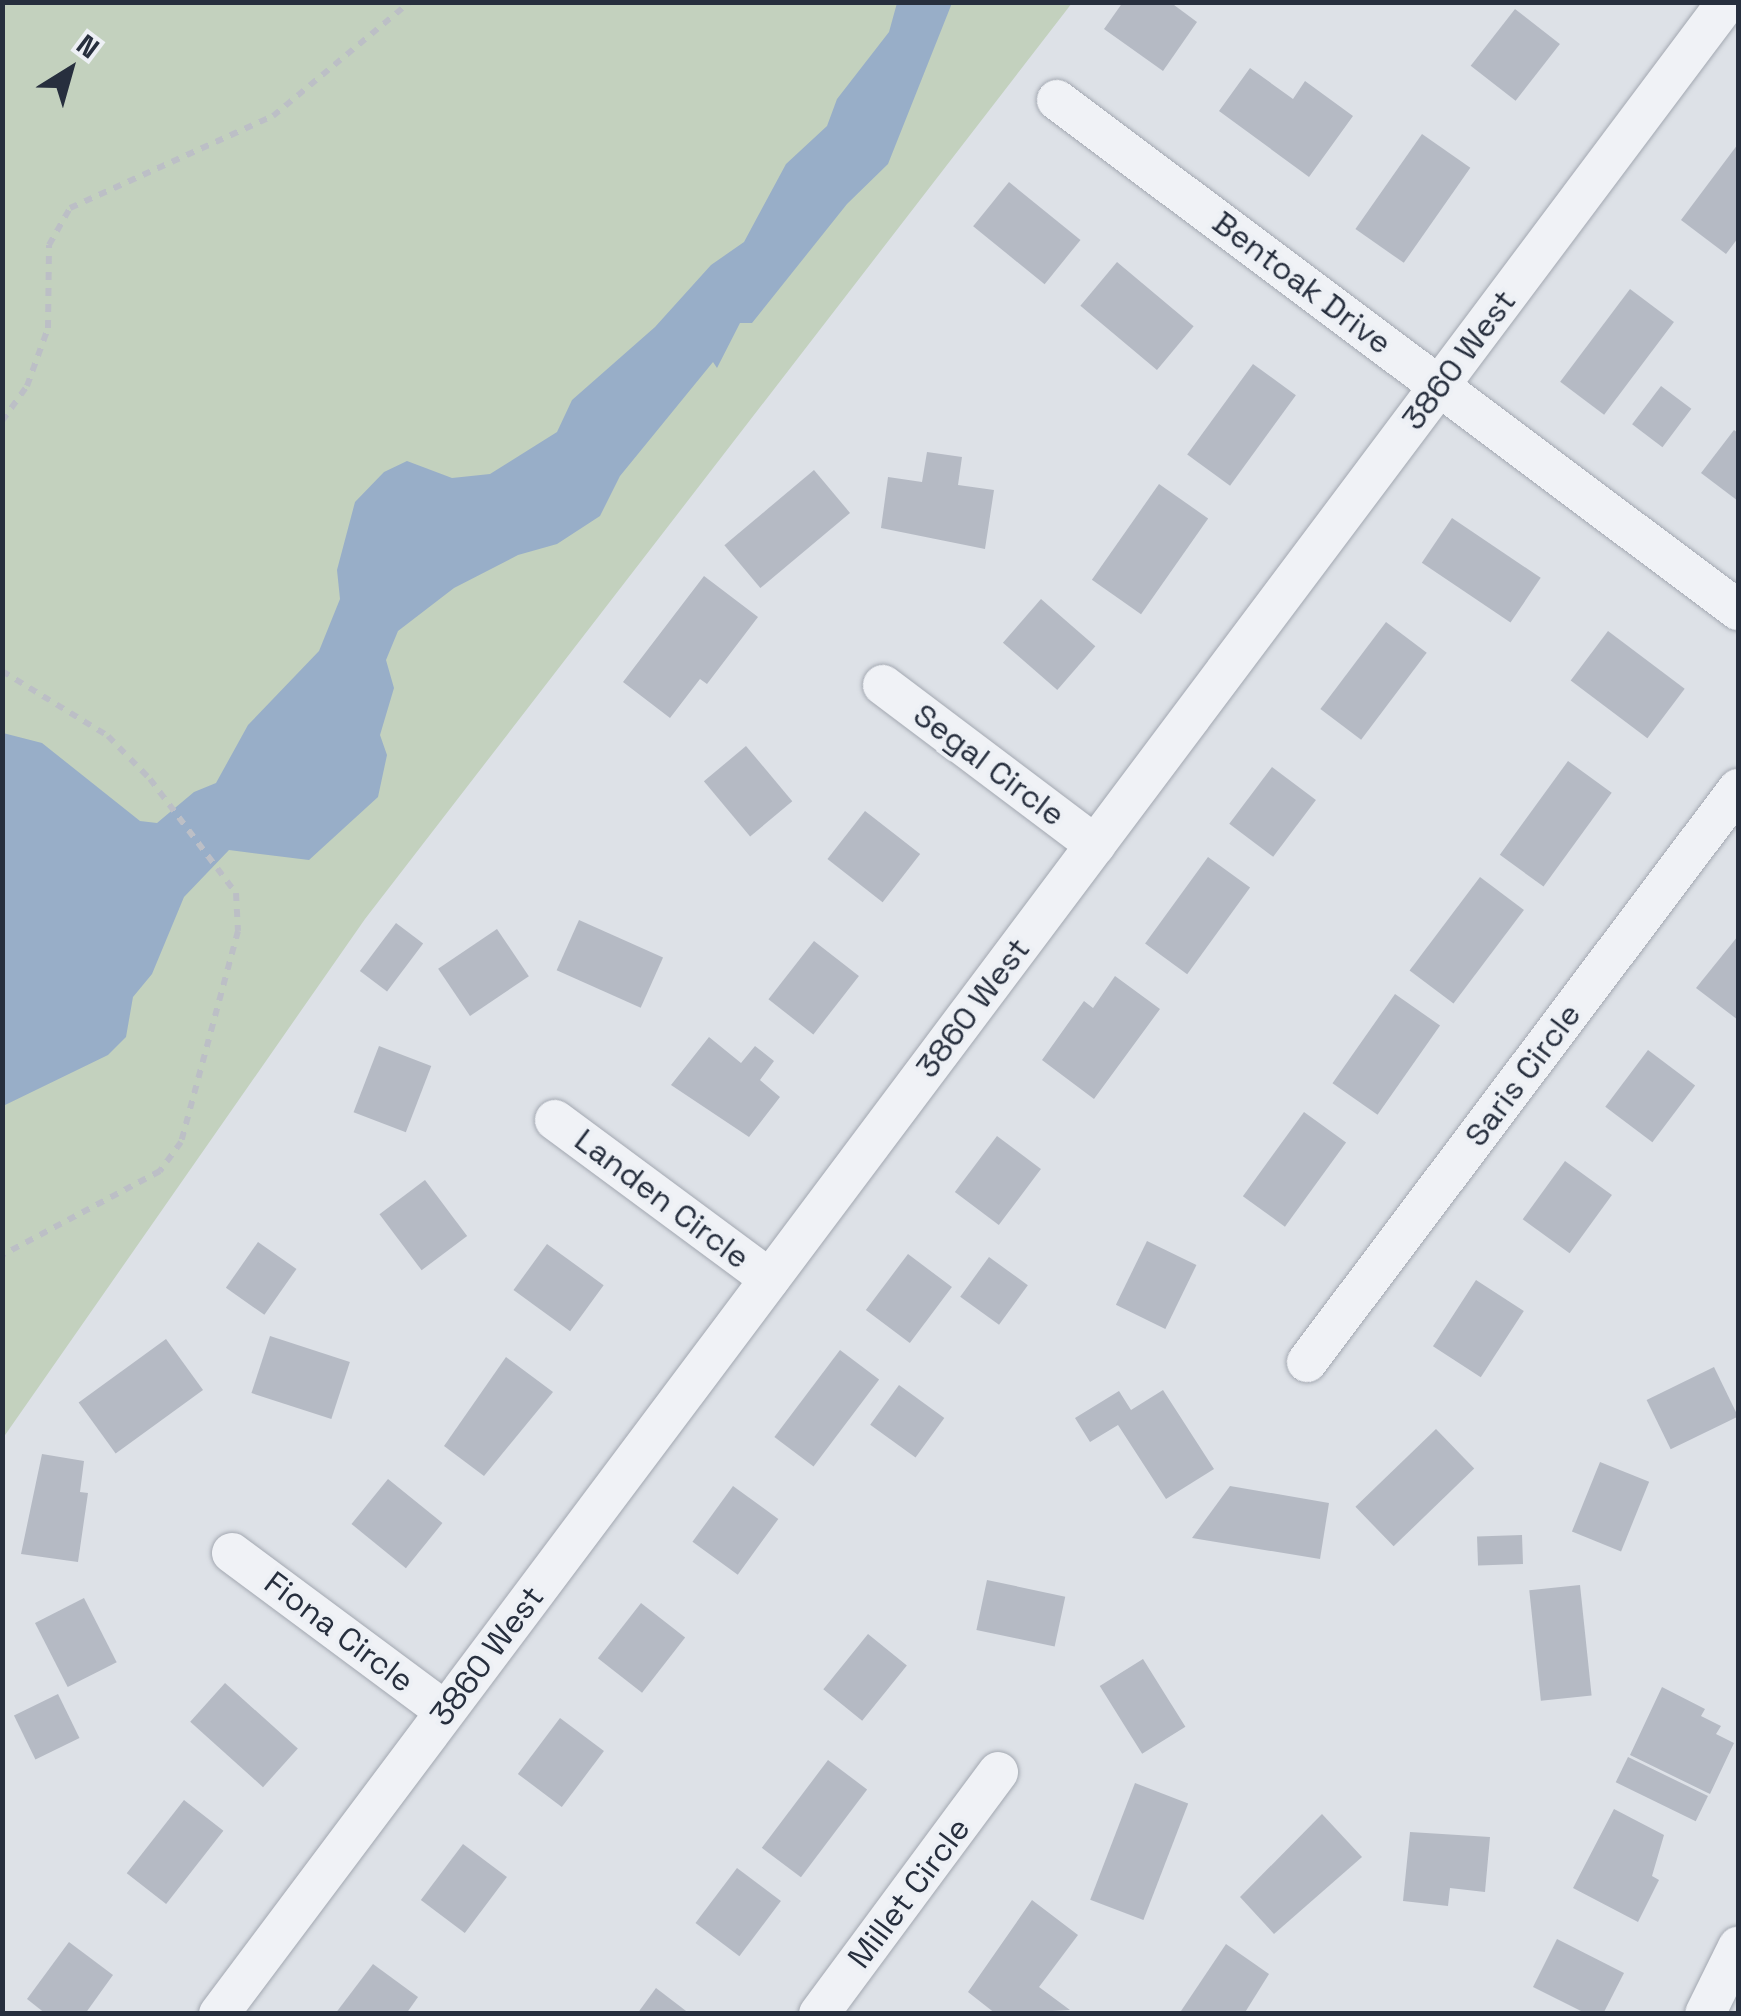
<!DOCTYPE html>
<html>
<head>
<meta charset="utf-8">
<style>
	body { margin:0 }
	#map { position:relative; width:1741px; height:2016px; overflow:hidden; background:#dde1e7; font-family:"Space Grotesk",sans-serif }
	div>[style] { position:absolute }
	.green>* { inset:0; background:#c3d1be }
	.water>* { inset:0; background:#98aec8 }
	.building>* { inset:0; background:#b5bac4; transform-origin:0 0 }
	.path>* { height:6px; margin-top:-3px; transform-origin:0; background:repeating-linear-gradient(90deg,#bcbfc6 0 8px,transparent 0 16px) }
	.roads { filter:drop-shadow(0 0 2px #a3a8b1) drop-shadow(0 0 2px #a3a8b1) }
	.street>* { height:40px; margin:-20px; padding:0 20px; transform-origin:20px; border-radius:20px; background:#f0f2f6 }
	span { translate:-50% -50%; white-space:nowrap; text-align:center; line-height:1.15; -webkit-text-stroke:8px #edf0f5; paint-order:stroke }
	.street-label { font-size:32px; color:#272f3e }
	.frame { position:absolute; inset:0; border:5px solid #272f3e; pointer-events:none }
	.north { position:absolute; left:20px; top:20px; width:100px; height:100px; -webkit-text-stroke:8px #edf0f5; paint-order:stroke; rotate:37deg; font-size:28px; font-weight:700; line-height:40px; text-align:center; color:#272f3e }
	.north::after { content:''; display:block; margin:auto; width:35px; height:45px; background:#272f3e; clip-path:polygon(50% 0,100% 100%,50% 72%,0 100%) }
</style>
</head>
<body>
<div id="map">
	<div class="green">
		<div style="clip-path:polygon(3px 3px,1072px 3px,365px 919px,3px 1438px)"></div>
	</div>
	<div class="water">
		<div style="clip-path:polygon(897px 3px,952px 3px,888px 164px,847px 204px,752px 323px,740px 323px,717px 368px,713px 362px,620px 476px,600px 516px,557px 544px,518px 555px,454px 588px,398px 631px,386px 660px,394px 688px,380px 735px,387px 755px,378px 797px,309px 860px,229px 850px,184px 897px,152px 974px,133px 997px,126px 1037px,108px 1055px,3px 1106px,3px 733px,42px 743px,140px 821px,157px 823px,194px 792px,216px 783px,248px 725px,319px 651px,340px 599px,337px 570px,355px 502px,384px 472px,407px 461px,452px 478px,490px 474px,557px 432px,572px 400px,655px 327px,711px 265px,744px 242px,786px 164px,827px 126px,837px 99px,889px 32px)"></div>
	</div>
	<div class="building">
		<div style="clip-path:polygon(1123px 2px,1170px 2px,1197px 22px,1163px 71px,1104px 29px)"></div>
		<div style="left:1515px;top:9px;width:57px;height:72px;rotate:38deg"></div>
		<div style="clip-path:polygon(1250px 68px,1293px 99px,1305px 81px,1353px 116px,1309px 177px,1219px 111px)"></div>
		<div style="left:1422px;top:134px;width:59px;height:116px;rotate:35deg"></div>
		<div style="clip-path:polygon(1738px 144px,1738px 238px,1726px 254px,1681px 220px)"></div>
		<div style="left:1009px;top:182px;width:92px;height:57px;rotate:39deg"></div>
		<div style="left:1117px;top:262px;width:100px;height:57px;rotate:40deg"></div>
		<div style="left:1630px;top:289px;width:55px;height:116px;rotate:37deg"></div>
		<div style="left:1253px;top:364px;width:53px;height:112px;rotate:36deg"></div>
		<div style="left:1661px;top:386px;width:38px;height:48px;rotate:37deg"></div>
		<div style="clip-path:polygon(1734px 430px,1738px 433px,1738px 501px,1701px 473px)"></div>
		<div style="clip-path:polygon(927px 452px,962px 457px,958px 485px,994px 490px,985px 549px,881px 528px,888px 477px,922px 482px)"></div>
		<div style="left:814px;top:470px;width:56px;height:117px;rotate:50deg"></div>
		<div style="left:1159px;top:484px;width:60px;height:117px;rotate:35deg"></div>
		<div style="left:1452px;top:518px;width:107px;height:54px;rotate:34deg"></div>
		<div style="clip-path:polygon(704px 576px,758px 617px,707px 684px,700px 679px,670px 718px,623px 682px)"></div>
		<div style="left:1041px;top:599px;width:72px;height:58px;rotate:41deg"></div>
		<div style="left:1386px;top:622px;width:51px;height:109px;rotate:37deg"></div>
		<div style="left:1608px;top:631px;width:96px;height:62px;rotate:37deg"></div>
		<div style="left:746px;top:746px;width:72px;height:55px;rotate:50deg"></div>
		<div style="left:1568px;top:761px;width:54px;height:116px;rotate:36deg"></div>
		<div style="left:1272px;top:767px;width:55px;height:71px;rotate:37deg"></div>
		<div style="left:865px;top:811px;width:70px;height:61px;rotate:38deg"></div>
		<div style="left:1208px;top:857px;width:52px;height:107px;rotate:36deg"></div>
		<div style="left:1480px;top:877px;width:55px;height:117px;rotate:37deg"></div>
		<div style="left:579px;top:920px;width:92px;height:55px;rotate:24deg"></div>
		<div style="left:396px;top:923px;width:34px;height:60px;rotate:37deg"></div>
		<div style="left:497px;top:929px;width:57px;height:71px;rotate:56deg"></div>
		<div style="clip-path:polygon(1738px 936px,1738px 1020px,1696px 988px)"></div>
		<div style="left:814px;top:941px;width:57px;height:74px;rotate:38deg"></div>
		<div style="clip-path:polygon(1115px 976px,1160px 1009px,1094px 1099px,1042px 1060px,1084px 1001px,1093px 1008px)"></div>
		<div style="left:1395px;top:994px;width:55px;height:109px;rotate:35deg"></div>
		<div style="clip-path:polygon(709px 1037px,741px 1063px,755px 1046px,774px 1061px,760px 1080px,780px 1097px,749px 1137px,671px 1085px)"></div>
		<div style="left:379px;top:1046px;width:56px;height:71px;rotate:21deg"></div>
		<div style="left:1648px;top:1050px;width:59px;height:71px;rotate:37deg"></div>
		<div style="left:1304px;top:1112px;width:52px;height:104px;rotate:36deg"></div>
		<div style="left:997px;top:1136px;width:55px;height:70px;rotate:37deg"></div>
		<div style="left:1565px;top:1161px;width:58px;height:72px;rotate:36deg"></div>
		<div style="left:425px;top:1180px;width:70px;height:57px;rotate:53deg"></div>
		<div style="left:1147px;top:1241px;width:55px;height:71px;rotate:26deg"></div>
		<div style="left:258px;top:1242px;width:47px;height:56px;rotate:35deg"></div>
		<div style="left:547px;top:1244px;width:70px;height:57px;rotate:36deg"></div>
		<div style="left:908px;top:1254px;width:55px;height:70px;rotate:37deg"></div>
		<div style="left:989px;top:1257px;width:48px;height:49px;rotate:36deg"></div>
		<div style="left:1476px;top:1280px;width:57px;height:79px;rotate:33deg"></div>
		<div style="left:270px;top:1336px;width:84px;height:60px;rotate:18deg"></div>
		<div style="left:166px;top:1339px;width:63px;height:108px;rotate:54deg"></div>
		<div style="left:840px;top:1350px;width:49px;height:109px;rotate:37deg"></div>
		<div style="clip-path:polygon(506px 1357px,553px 1392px,484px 1476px,444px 1446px)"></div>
		<div style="left:1714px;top:1367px;width:55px;height:75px;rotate:64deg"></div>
		<div style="left:899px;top:1385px;width:56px;height:49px;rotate:36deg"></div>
		<div style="clip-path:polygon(1163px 1390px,1214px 1469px,1166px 1499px,1118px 1425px,1090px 1442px,1075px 1418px,1119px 1391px,1131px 1410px)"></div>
		<div style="left:1436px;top:1429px;width:55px;height:112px;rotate:46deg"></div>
		<div style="clip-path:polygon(42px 1454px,84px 1461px,80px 1492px,88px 1493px,78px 1562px,21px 1554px)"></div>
		<div style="left:1600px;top:1462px;width:53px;height:75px;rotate:22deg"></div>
		<div style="left:388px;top:1479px;width:70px;height:58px;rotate:39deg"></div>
		<div style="left:733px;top:1486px;width:56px;height:69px;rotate:36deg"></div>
		<div style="clip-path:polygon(1230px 1486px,1329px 1503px,1320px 1559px,1192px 1538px)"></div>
		<div style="left:1522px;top:1535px;width:29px;height:45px;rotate:88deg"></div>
		<div style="left:987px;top:1580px;width:80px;height:51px;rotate:12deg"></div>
		<div style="left:1580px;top:1585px;width:111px;height:51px;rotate:84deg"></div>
		<div style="left:84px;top:1598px;width:72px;height:55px;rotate:63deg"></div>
		<div style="left:641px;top:1603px;width:56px;height:70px;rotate:38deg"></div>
		<div style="left:868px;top:1634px;width:50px;height:71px;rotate:39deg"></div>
		<div style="left:1143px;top:1659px;width:80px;height:51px;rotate:58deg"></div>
		<div style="left:225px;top:1683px;width:98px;height:52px;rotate:42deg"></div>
		<div style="clip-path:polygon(1662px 1687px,1705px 1709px,1701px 1716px,1721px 1726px,1716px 1734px,1734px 1743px,1710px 1794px,1630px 1755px)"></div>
		<div style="left:58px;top:1694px;width:49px;height:49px;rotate:64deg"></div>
		<div style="left:560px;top:1718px;width:55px;height:70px;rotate:37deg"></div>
		<div style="left:1628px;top:1757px;width:89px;height:28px;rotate:26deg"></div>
		<div style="left:828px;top:1760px;width:49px;height:110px;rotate:37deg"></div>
		<div style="left:1135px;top:1783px;width:57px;height:125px;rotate:21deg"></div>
		<div style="left:184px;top:1800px;width:50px;height:93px;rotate:38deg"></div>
		<div style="clip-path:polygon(1614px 1809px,1664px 1835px,1652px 1876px,1659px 1880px,1638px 1922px,1573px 1888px)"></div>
		<div style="clip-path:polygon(1322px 1814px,1362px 1857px,1274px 1934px,1240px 1897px)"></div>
		<div style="clip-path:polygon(1410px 1832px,1490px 1837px,1485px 1892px,1450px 1888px,1448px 1906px,1403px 1901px)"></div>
		<div style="left:463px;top:1844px;width:55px;height:70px;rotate:37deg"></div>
		<div style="left:737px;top:1868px;width:55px;height:69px;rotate:37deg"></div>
		<div style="clip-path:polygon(1032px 1900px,1078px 1935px,1039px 1987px,1070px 2010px,996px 2014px,968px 1992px)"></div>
		<div style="clip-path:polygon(1557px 1939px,1624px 1973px,1603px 2014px,1587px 2014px,1533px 1987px)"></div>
		<div style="clip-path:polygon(69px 1942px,113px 1975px,85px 2014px,46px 2014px,27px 1999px)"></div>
		<div style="clip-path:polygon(1226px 1944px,1269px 1974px,1244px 2014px,1179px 2014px)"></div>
		<div style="clip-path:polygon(373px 1964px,418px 1997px,406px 2014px,335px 2014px)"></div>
		<div style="clip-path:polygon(656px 1988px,690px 2014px,637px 2014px)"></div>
	</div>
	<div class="path">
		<div style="left:2px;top:421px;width:43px;rotate:-54.5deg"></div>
		<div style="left:27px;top:386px;width:62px;rotate:-70.1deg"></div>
		<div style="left:48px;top:328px;width:83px;rotate:-89.3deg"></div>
		<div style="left:49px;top:245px;width:43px;rotate:-60.4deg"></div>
		<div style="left:70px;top:208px;width:223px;rotate:-24.4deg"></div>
		<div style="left:273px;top:116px;width:178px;rotate:-39.8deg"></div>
		<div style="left:2px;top:671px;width:124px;rotate:31.5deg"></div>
		<div style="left:108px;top:736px;width:60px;rotate:45.7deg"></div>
		<div style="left:150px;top:779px;width:143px;rotate:53deg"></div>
		<div style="left:236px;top:893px;width:38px;rotate:87deg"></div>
		<div style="left:238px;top:931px;width:219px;rotate:105.1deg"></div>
		<div style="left:181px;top:1142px;width:36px;rotate:126deg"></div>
		<div style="left:160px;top:1171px;width:179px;rotate:152deg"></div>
	</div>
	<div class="roads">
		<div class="street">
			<div style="left:1057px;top:100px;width:851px;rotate:36.83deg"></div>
			<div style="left:883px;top:685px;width:266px;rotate:37deg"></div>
			<div style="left:555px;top:1120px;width:267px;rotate:36.5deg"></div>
			<div style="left:1307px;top:1362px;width:717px;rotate:-53.05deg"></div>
			<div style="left:232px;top:1553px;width:265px;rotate:36.6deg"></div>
			<div style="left:219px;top:2014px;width:2514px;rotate:-53.15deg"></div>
			<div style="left:819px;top:2014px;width:301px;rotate:-53.5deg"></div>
			<div style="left:1705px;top:2014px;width:75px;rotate:-63.8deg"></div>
		</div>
	</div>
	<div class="street-label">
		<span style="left:1302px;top:283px;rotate:37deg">Bentoak Drive</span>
		<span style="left:1459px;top:360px;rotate:-53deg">3860 West</span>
		<span style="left:989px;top:765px;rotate:37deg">Segal Circle</span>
		<span style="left:973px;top:1008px;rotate:-53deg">3860 West</span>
		<span style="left:1523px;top:1075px;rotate:-53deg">Saris Circle</span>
		<span style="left:662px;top:1199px;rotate:37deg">Landen Circle</span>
		<span style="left:339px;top:1632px;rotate:37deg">Fiona Circle</span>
		<span style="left:487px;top:1656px;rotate:-53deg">3860 West</span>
		<span style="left:909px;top:1893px;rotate:-53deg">Millet Circle</span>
	</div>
	<div class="frame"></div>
	<div class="north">N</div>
</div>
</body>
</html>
